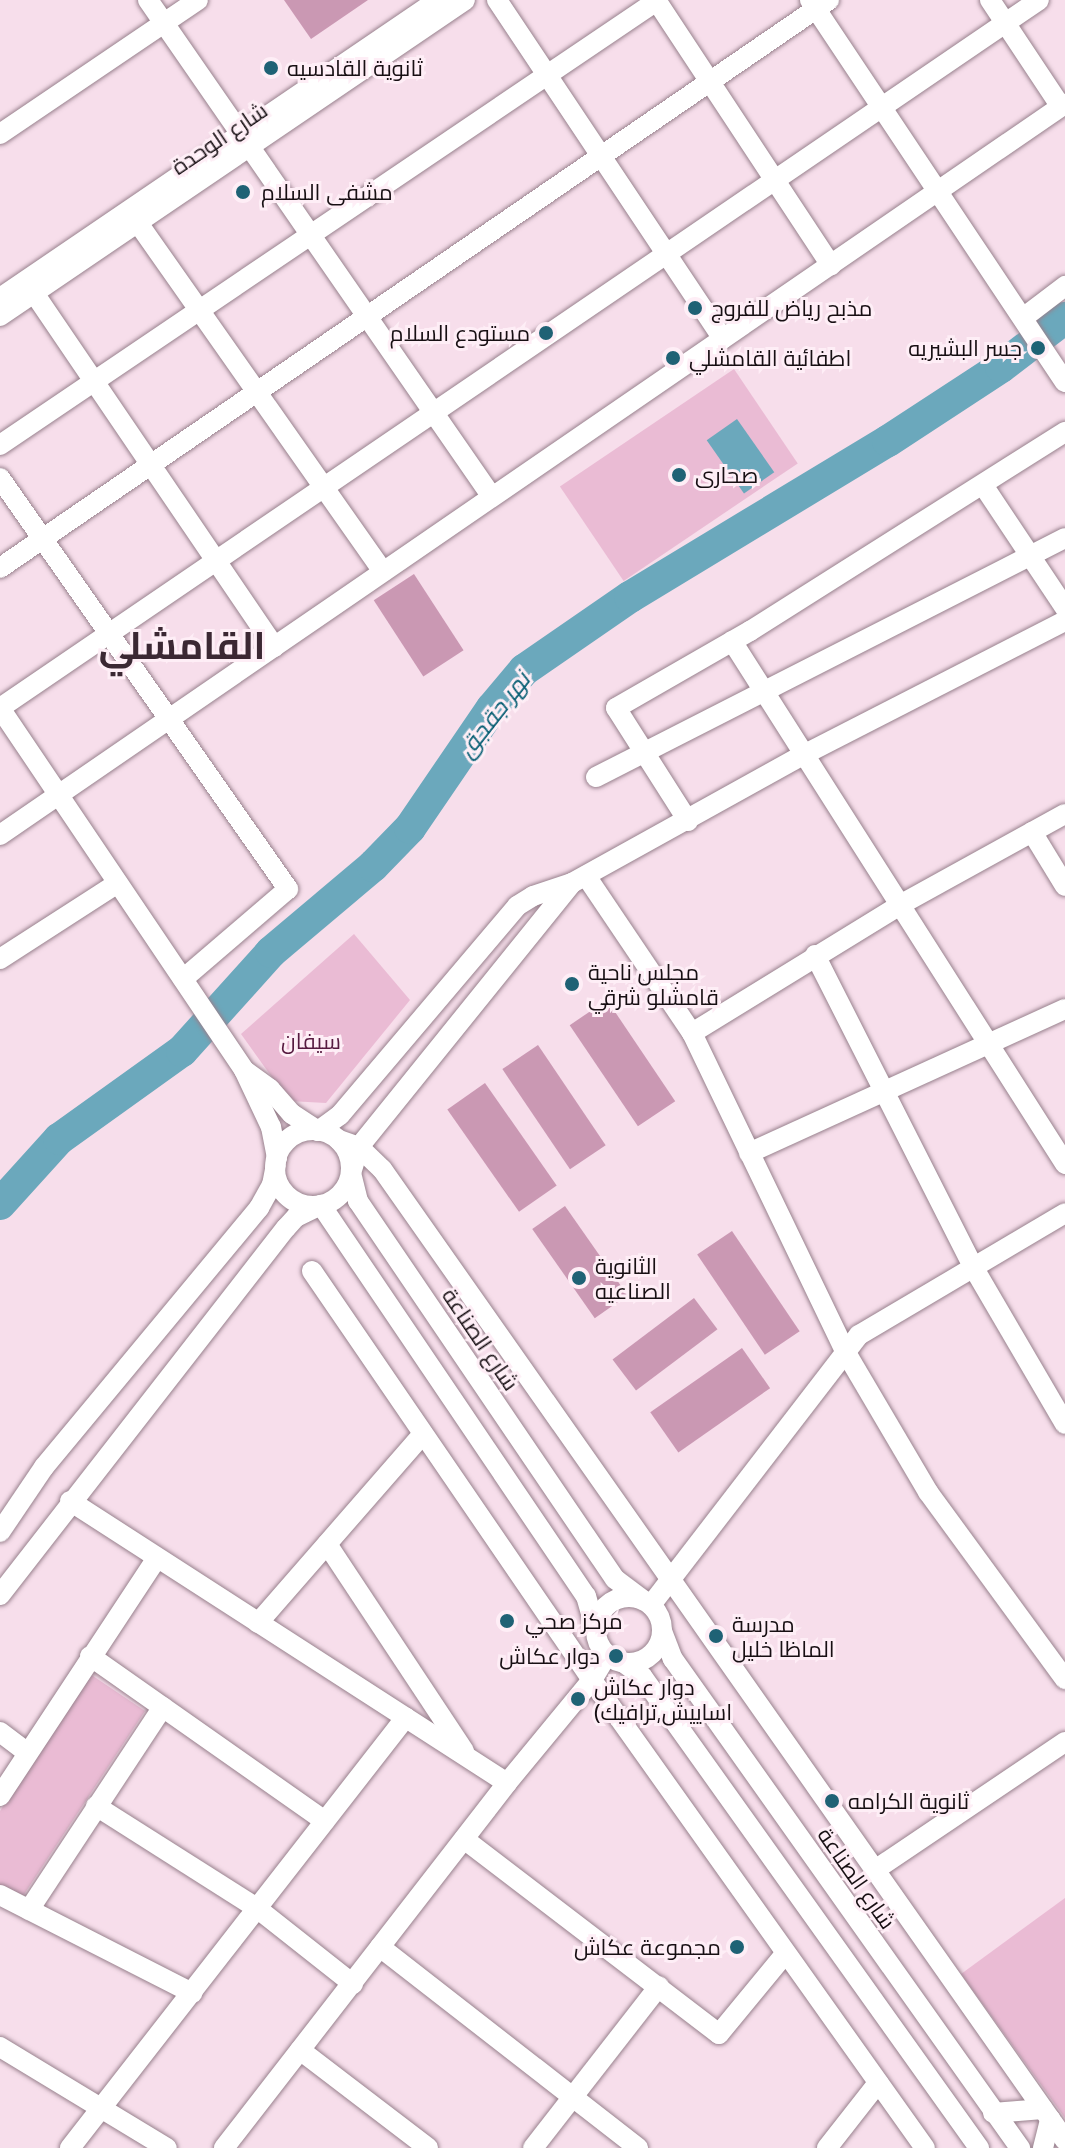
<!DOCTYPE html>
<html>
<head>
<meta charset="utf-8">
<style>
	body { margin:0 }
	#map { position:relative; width:1065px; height:2148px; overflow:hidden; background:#f7deeb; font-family:"Noto Sans",Cairo,sans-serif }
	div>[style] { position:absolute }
	.green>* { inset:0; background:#eabbd4; transform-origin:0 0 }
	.water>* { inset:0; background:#6ba8bc; transform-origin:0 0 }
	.river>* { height:32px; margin:-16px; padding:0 16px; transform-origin:16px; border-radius:16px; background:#6ba8bc }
	.building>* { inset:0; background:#ca98b3; transform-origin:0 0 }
	.roads { filter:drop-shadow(0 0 2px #98818d) drop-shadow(0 0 2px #98818d) }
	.minor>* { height:20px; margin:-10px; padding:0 10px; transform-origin:10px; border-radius:10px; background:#fff }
	.minor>.ring { margin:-10px; padding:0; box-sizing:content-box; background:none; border:20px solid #fff; border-radius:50% }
	.dots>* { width:22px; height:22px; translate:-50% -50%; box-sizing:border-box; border:4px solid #feeef6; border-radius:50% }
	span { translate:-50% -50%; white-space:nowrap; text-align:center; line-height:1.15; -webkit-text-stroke:6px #feeef6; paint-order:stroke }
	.poi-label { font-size:22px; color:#170f13 }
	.left { translate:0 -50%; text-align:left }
	.right { translate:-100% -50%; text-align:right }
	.street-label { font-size:22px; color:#170f13 }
	.park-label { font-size:22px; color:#571b41 }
	.water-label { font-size:24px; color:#065e73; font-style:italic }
	.town-label { font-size:38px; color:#3b2833; font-weight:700 }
</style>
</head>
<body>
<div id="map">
	<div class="green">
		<div style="left:734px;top:369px;width:114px;height:210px;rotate:56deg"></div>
		<div style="clip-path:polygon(354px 934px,410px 1000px,326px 1103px,289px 1101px,241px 1034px)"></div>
		<div style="clip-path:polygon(90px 1674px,145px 1711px,21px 1899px,0 1885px,0 1811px)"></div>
		<div style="clip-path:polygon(1065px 1898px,1065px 2118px,961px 1974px)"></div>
	</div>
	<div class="water">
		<div style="left:737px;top:419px;width:65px;height:37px;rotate:55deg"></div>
	</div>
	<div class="river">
		<div style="left:0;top:1204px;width:88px;rotate:-47.8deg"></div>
		<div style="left:59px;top:1139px;width:151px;rotate:-35.6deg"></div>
		<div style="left:182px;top:1051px;width:133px;rotate:-48deg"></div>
		<div style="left:271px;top:952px;width:133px;rotate:-40.1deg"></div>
		<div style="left:373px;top:866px;width:53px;rotate:-45.8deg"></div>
		<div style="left:410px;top:828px;width:145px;rotate:-55.7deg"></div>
		<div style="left:492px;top:708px;width:50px;rotate:-49.9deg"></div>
		<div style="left:524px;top:670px;width:129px;rotate:-34.6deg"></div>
		<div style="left:630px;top:597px;width:301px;rotate:-31.2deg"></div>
		<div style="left:888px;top:441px;width:135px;rotate:-33.2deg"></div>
		<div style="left:1001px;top:367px;width:81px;rotate:-37.4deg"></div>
	</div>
	<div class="building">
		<div style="clip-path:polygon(284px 0,368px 0,311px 39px)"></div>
		<div style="left:414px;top:574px;width:91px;height:48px;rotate:57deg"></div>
		<div style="left:607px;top:1000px;width:122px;height:45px;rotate:56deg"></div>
		<div style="left:538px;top:1045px;width:121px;height:43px;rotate:56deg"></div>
		<div style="left:485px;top:1083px;width:125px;height:46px;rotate:55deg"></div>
		<div style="left:565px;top:1206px;width:109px;height:40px;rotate:55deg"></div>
		<div style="left:732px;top:1231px;width:121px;height:42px;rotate:56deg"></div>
		<div style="left:694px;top:1298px;width:39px;height:102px;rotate:53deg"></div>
		<div style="left:742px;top:1348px;width:49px;height:112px;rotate:55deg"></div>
	</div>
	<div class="roads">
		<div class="minor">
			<div style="left:148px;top:0;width:604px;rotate:55.31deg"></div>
			<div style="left:497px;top:0;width:407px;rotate:56.3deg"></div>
			<div style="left:656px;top:0;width:318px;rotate:56.6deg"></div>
			<div style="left:810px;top:0;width:459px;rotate:56.3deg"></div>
			<div style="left:990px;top:0;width:128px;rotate:56.4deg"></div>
			<div style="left:0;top:134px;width:239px;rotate:-34.1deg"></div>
			<div style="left:138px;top:223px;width:426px;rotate:54.9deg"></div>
			<div style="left:34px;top:293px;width:428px;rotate:55.8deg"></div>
			<div style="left:0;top:298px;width:530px;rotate:-34.23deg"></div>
			<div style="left:0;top:316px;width:562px;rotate:-34.2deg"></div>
			<div style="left:1023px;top:318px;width:53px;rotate:-37.3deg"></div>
			<div style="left:0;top:445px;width:794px;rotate:-34.07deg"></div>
			<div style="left:0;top:478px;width:502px;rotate:54.98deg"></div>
			<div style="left:288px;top:889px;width:138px;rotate:139.4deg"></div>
			<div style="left:983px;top:485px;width:148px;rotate:56.3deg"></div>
			<div style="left:0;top:568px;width:1005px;rotate:-34.42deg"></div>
			<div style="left:732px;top:641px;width:620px;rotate:57.51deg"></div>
			<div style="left:0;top:708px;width:1257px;rotate:-34.27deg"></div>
			<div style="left:0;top:708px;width:437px;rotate:56deg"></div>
			<div style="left:244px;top:1070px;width:63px;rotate:64.7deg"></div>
			<div style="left:271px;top:1127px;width:32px;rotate:79deg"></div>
			<div style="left:596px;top:777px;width:526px;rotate:-27deg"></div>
			<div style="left:688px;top:821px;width:134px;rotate:-122.5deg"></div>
			<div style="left:616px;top:708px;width:155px;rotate:-29.9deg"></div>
			<div style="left:750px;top:631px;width:373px;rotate:-32.3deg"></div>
			<div style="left:1032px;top:832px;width:63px;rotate:58.6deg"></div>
			<div style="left:0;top:835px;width:1292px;rotate:-34.47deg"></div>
			<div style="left:586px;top:876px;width:189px;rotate:56deg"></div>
			<div style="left:692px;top:1033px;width:353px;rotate:64.3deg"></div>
			<div style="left:845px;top:1351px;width:164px;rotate:59.5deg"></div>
			<div style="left:928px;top:1492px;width:232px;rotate:53.8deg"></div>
			<div style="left:572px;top:883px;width:339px;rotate:128.9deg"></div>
			<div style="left:359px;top:1147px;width:27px;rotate:107deg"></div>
			<div style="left:351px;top:1173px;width:29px;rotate:76deg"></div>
			<div style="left:358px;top:1201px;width:457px;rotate:55.8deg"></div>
			<div style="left:615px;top:1579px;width:35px;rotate:37deg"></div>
			<div style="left:815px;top:955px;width:347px;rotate:63.1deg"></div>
			<div style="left:972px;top:1265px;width:184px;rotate:59.7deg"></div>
			<div style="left:0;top:959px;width:140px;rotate:-32.8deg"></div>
			<div style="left:692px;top:1033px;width:244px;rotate:-31.6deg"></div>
			<div style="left:900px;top:905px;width:188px;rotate:-28.9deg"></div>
			<div style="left:244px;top:1070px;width:32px;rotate:36deg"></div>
			<div style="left:270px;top:1089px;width:33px;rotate:49deg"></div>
			<div style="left:292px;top:1114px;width:31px;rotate:33deg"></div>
			<div style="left:318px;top:1131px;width:27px;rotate:-36deg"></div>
			<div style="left:340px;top:1115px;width:274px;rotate:-49.7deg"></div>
			<div style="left:517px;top:906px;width:19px;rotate:-32deg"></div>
			<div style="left:533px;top:896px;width:41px;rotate:-18.4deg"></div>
			<div style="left:572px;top:883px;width:266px;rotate:-29deg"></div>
			<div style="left:805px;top:754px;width:292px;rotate:-27.1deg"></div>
			<div class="ring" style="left:275px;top:1130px;width:56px;height:56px"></div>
			<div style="left:339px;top:1140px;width:21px;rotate:19deg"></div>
			<div style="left:359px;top:1147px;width:32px;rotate:44deg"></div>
			<div style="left:382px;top:1169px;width:1187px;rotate:54.88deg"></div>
			<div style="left:749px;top:1153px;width:347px;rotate:-24.5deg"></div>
			<div style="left:312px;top:1271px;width:496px;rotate:55.6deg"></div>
			<div style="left:592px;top:1680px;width:574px;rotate:54.57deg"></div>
			<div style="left:70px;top:1501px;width:520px;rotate:32.83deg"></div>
			<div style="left:0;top:1532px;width:78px;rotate:-55.9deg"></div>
			<div style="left:44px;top:1467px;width:337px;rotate:-50.3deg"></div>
			<div style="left:259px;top:1208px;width:26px;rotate:-61deg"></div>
			<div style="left:272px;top:1185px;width:21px;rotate:-79deg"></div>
			<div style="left:327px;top:1544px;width:248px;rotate:56.5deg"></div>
			<div style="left:0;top:1595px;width:465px;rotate:-52.1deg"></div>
			<div style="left:286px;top:1228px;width:15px;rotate:-48deg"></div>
			<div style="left:296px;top:1217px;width:28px;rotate:-26deg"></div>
			<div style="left:321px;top:1205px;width:472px;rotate:55.9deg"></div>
			<div style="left:586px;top:1596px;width:35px;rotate:74deg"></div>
			<div class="ring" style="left:596px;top:1597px;width:46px;height:46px"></div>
			<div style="left:651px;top:1605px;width:341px;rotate:-52.4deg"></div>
			<div style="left:859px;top:1335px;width:239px;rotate:-30.6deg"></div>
			<div style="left:258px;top:1623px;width:251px;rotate:-48.9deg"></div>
			<div style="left:662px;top:1631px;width:30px;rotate:69deg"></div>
			<div style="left:673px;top:1659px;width:600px;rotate:54.64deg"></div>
			<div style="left:90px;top:1656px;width:287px;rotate:35.1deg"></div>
			<div style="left:624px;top:1663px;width:22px;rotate:36deg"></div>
			<div style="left:642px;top:1676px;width:580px;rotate:54.47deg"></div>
			<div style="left:0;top:1732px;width:34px;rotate:37deg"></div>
			<div style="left:0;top:1796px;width:285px;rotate:-56.6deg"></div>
			<div style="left:96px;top:1806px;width:192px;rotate:32.4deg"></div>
			<div style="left:258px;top:1909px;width:121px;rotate:38.3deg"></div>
			<div style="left:464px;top:1839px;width:321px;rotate:37.4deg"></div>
			<div style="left:719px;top:2034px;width:104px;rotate:-50.5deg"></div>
			<div style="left:875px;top:1870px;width:229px;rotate:-34deg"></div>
			<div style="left:0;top:1895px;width:216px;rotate:27deg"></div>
			<div style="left:29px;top:1910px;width:243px;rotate:-56.6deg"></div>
			<div style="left:380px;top:1947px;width:327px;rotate:37.9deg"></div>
			<div style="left:0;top:2047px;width:195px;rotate:31.2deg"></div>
			<div style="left:300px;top:2050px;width:161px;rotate:37.4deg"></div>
			<div style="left:993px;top:2113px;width:50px;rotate:-4.6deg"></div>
			<div style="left:70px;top:2148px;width:546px;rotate:-52.06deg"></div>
			<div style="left:224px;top:2148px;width:462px;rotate:-52.2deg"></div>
			<div style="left:507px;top:1783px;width:134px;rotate:-50.5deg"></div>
			<div style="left:592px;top:1680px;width:29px;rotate:-59deg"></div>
			<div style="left:533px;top:2148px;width:205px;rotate:-52.1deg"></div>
			<div style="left:827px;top:2148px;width:83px;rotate:-51.9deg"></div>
			<div style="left:1043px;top:2148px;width:30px;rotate:-76deg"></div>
		</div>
	</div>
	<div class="dots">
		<div style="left:271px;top:68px;background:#1f6275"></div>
		<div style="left:243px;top:192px;background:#1f6275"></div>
		<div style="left:695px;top:308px;background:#1f6275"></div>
		<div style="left:546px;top:333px;background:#1f6275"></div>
		<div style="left:1038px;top:348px;background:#1f6275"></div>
		<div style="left:673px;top:358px;background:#1f6275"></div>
		<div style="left:679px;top:475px;background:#1f6275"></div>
		<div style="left:572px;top:984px;background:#1f6275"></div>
		<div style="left:579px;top:1278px;background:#1f6275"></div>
		<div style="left:507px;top:1621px;background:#1f6275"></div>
		<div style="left:716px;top:1636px;background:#1f6275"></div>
		<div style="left:616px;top:1656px;background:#1f6275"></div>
		<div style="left:578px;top:1699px;background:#1f6275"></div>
		<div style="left:832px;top:1801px;background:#1f6275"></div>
		<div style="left:737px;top:1947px;background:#1f6275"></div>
	</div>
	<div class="poi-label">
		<span class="left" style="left:287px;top:68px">ثانوية القادسيه</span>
		<span class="left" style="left:261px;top:192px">مشفى السلام</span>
		<span class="left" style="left:711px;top:308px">مذبح رياض للفروج</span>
		<span class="right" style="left:530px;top:333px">مستودع السلام</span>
		<span class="right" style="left:1022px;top:348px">جسر البشيريه</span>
		<span class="left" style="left:689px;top:358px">اطفائية القامشلي</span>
		<span class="left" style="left:695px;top:475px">صحارى</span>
		<span class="left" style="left:588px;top:984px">مجلس ناحية<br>قامشلو شرقي</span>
		<span class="left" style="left:595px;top:1278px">الثانوية<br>الصناعيه</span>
		<span class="left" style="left:525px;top:1621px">مركز صحي</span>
		<span class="left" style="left:732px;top:1636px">مدرسة<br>الماظا خليل</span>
		<span class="right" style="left:600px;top:1656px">دوار عكاش</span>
		<span class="left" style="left:594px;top:1699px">دوار عكاش<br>(اساييش٫ترافيك</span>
		<span class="left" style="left:848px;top:1801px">ثانوية الكرامه</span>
		<span class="right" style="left:721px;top:1947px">مجموعة عكاش</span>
	</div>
	<div class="street-label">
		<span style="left:219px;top:138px;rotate:-34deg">شارع الوحدة</span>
		<span style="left:481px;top:1339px;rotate:56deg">شارع الصناعة</span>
		<span style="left:857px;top:1878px;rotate:55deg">شارع الصناعة</span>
	</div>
	<div class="park-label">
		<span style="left:311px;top:1041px">سيفان</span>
	</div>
	<div class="water-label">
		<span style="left:493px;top:714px;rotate:-52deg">نهر جقجق</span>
	</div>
	<div class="town-label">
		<span style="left:182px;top:645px">القامشلي</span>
	</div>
</div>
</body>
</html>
